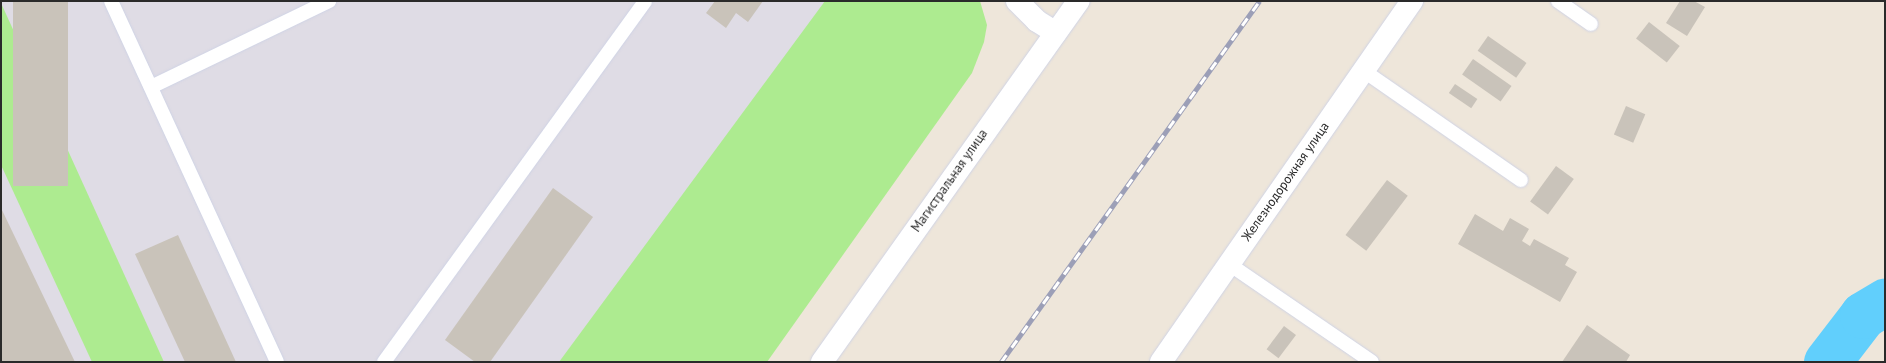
<!DOCTYPE html>
<html>
<head>
<meta charset="utf-8">
<style>
	body { margin:0 }
	#map { position:relative; width:1886px; height:363px; overflow:hidden; background:#eee6da; font-family:"PT Sans",sans-serif }
	div>[style] { position:absolute }
	.industrial>* { inset:0; background:#dfdce5 }
	.green>* { inset:0; background:#adeb90 }
	.river>* { height:47px; margin:-23.5px; padding:0 23.5px; transform-origin:23.5px; border-radius:23.5px; background:#61cffc }
	.building>* { inset:0; background:#c9c3ba; transform-origin:0 0 }
	.roads { filter:drop-shadow(0 0 1px #cfd3e5) drop-shadow(0 0 1px #cfd3e5) }
	.service>* { height:14px; margin:-7px; padding:0 7px; transform-origin:7px; border-radius:7px; background:#fff }
	.minor>* { height:22px; margin:-11px; padding:0 11px; transform-origin:11px; border-radius:11px; background:#fff }
	.secondary>* { height:22px; margin:-11px; padding:0 11px; transform-origin:11px; border-radius:11px; background:#fff }
	.rail>* { height:4.5px; margin-top:-2.25px; transform-origin:0; background:repeating-linear-gradient(90deg,#fff 0 9px,#9c9fb7 0 18px); box-sizing:border-box; border-block:1px solid #9c9fb7 }
	span { translate:-50% -50%; white-space:nowrap; text-align:center; line-height:1.15; -webkit-text-stroke:3.5px #fff; paint-order:stroke }
	.street-label { font-size:13px; color:#2a2a2a }
	.frame { position:absolute; inset:0; border:2px solid #2a2a2a; pointer-events:none }
</style>
</head>
<body>
<div id="map">
	<div class="industrial">
		<div style="clip-path:polygon(1px 1px,887px 1px,616px 362px,1px 362px)"></div>
	</div>
	<div class="green">
		<div style="clip-path:polygon(825px 1px,980px 1px,987px 25px,984px 42px,972px 73px,767px 362px,559px 362px)"></div>
		<div style="clip-path:polygon(1px 3px,164px 362px,92px 362px,1px 165px)"></div>
	</div>
	<div class="river">
		<div style="left:1827px;top:362px;width:59px;rotate:-52.5deg"></div>
		<div style="left:1863px;top:315px;width:26px;rotate:-31deg"></div>
	</div>
	<div class="building">
		<div style="left:13px;top:1px;width:55px;height:185px"></div>
		<div style="clip-path:polygon(715px 1px,763px 1px,748px 22px,736px 13px,726px 28px,706px 13px)"></div>
		<div style="clip-path:polygon(1680px 1px,1694px 1px,1705px 7px,1687px 36px,1666px 23px)"></div>
		<div style="left:1649px;top:22px;width:39px;height:21px;rotate:38deg"></div>
		<div style="left:1488px;top:36px;width:47px;height:18px;rotate:35deg"></div>
		<div style="left:1473px;top:59px;width:47px;height:19px;rotate:35deg"></div>
		<div style="left:1455px;top:84px;width:27px;height:11px;rotate:34deg"></div>
		<div style="left:1626px;top:106px;width:21px;height:31px;rotate:23deg"></div>
		<div style="left:1556px;top:166px;width:22px;height:44px;rotate:36deg"></div>
		<div style="left:1387px;top:180px;width:26px;height:69px;rotate:37deg"></div>
		<div style="clip-path:polygon(553px 188px,593px 217px,490px 362px,475px 362px,445px 340px)"></div>
		<div style="clip-path:polygon(1px 208px,75px 362px,1px 362px)"></div>
		<div style="clip-path:polygon(1475px 214px,1503px 231px,1510px 218px,1529px 229px,1522px 241px,1530px 246px,1534px 239px,1569px 258px,1565px 265px,1577px 272px,1560px 302px,1458px 244px)"></div>
		<div style="clip-path:polygon(178px 235px,236px 362px,185px 362px,135px 254px)"></div>
		<div style="clip-path:polygon(1587px 325px,1630px 355px,1626px 362px,1562px 362px)"></div>
		<div style="left:1284px;top:326px;width:15px;height:29px;rotate:37deg"></div>
	</div>
	<div class="roads">
		<div class="service">
			<div style="left:111px;top:1px;width:397px;rotate:65.3deg"></div>
			<div style="left:1558px;top:1px;width:40px;rotate:34.9deg"></div>
			<div style="left:1364px;top:71px;width:191px;rotate:34.8deg"></div>
			<div style="left:151px;top:87px;width:198px;rotate:-25.8deg"></div>
			<div style="left:1229px;top:264px;width:173px;rotate:34.4deg"></div>
			<div style="left:384px;top:362px;width:445px;rotate:-54.1deg"></div>
		</div>
		<div class="minor">
			<div style="left:1017px;top:1px;width:28px;rotate:45deg"></div>
			<div style="left:1037px;top:21px;width:22px;rotate:32deg"></div>
			<div style="left:1161px;top:362px;width:440px;rotate:-55.2deg"></div>
		</div>
		<div class="secondary">
			<div style="left:822px;top:362px;width:443px;rotate:-54.6deg"></div>
		</div>
	</div>
	<div class="rail">
		<div style="left:1001px;top:362px;width:444px;rotate:-54.4deg"></div>
	</div>
	<div class="street-label">
		<span style="left:950px;top:181px;rotate:-55deg">Магистральная улица</span>
		<span style="left:1286px;top:182px;rotate:-55deg">Железнодорожная улица</span>
	</div>
	<div class="frame"></div>
</div>
</body>
</html>
